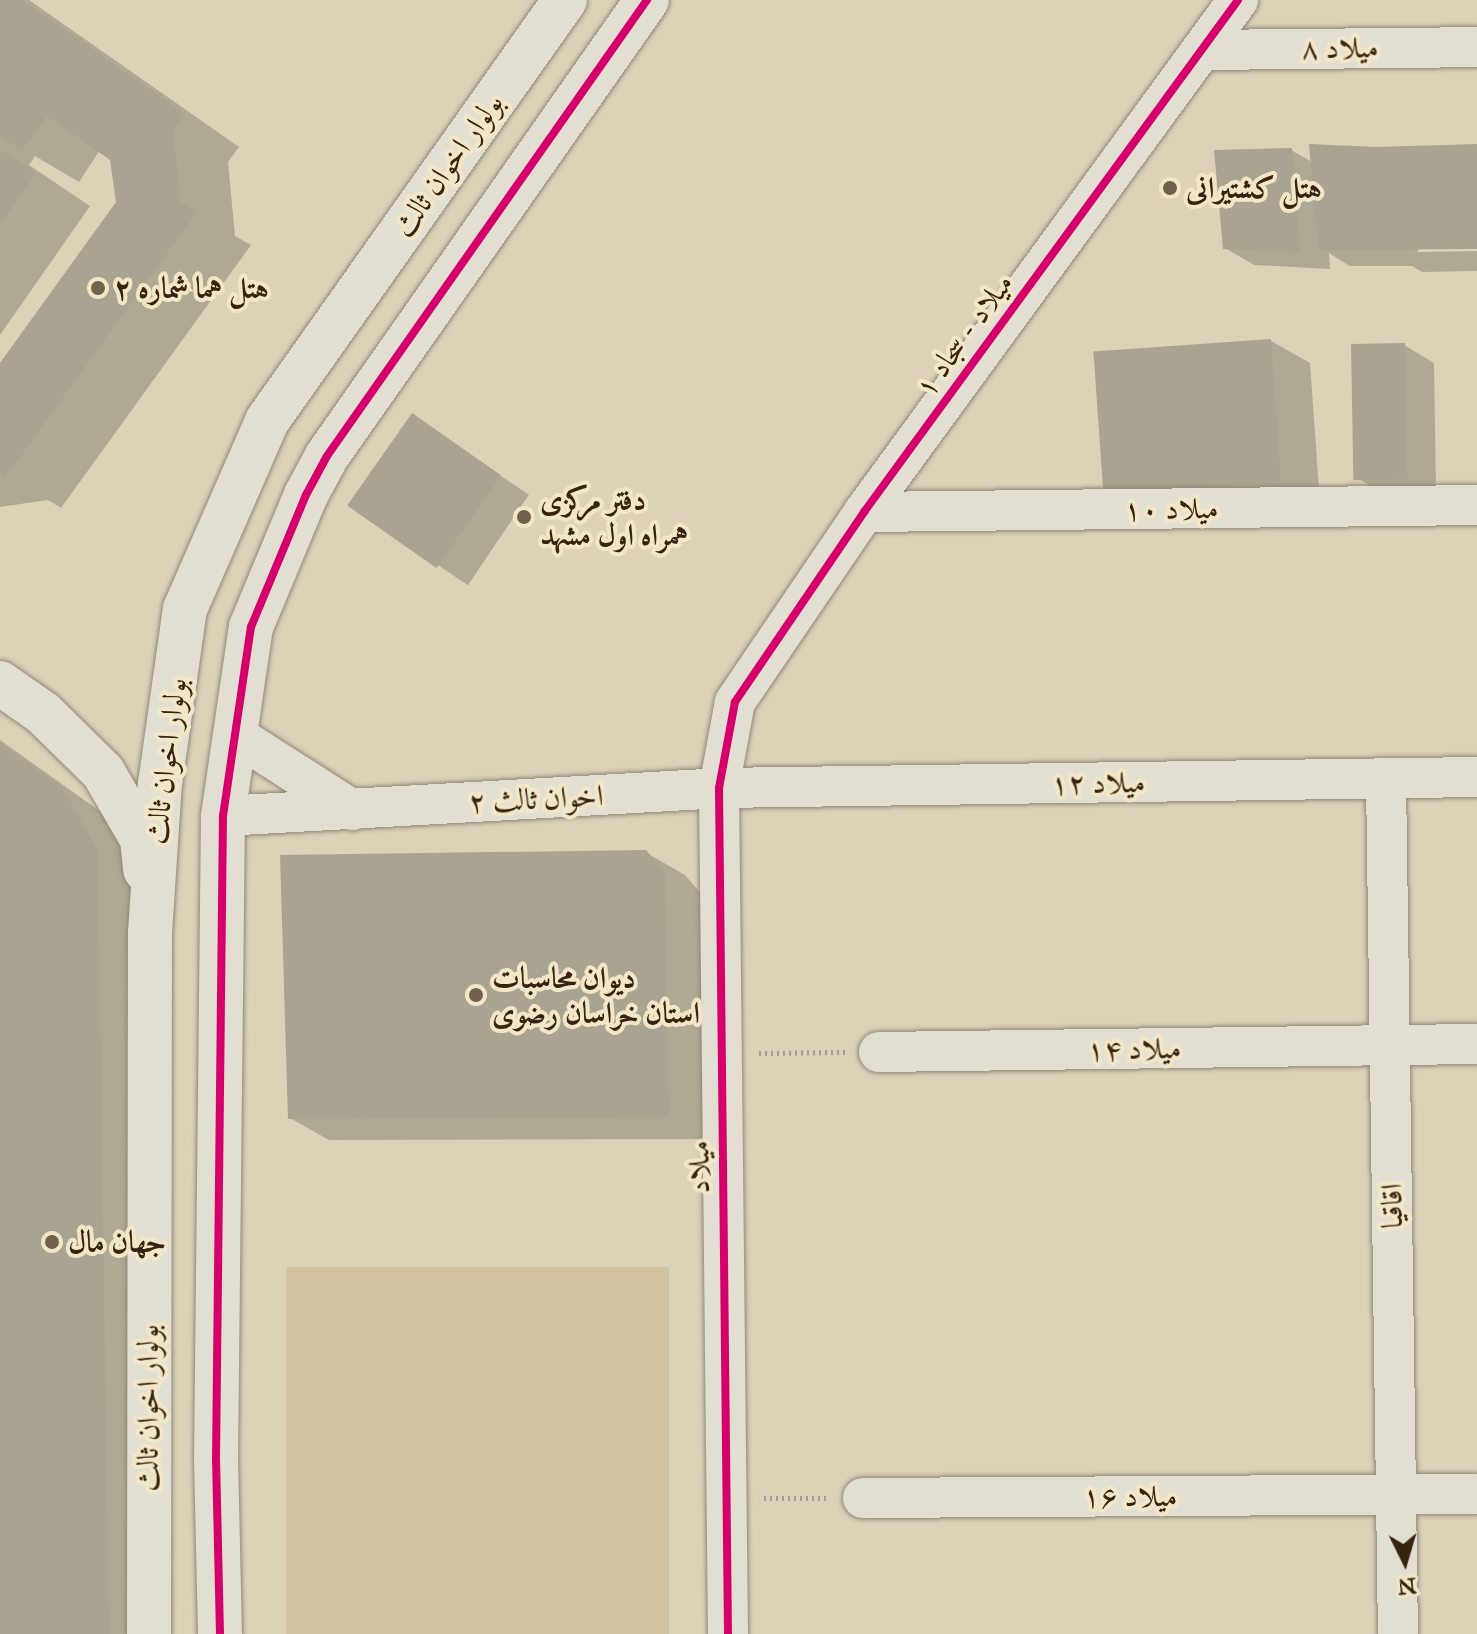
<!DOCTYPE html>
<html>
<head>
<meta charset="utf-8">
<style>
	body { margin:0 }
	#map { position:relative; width:1477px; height:1634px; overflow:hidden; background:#dbd2b8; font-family:"IM FELL Great Primer",Amiri,serif }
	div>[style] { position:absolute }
	.green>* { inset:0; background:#d3c4a1; transform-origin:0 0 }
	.shadow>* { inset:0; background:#0003; transform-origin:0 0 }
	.building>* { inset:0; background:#aba391; transform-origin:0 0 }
	.path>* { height:5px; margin-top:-2.5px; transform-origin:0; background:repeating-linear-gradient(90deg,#a49d92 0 2px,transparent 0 6px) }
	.roads { filter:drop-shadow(0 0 2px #918979) drop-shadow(0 0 2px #918979) }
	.street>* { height:40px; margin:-20px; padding:0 20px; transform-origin:20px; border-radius:20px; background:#e2ded1 }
	.secondary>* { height:44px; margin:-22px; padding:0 22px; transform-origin:22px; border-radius:22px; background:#e2ded1 }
	.cycleway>* { height:8px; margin:-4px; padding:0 4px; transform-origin:4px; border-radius:4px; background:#d6006c }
	.dots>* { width:22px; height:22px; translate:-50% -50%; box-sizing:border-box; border:4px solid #f1e6c7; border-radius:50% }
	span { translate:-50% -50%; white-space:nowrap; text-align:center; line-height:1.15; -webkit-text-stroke:8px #f1e6c7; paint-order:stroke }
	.street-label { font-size:30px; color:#382311 }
	.poi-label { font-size:30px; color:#382311; font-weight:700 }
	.left { translate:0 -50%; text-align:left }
	.north { position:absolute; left:1365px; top:1522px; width:80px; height:80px; -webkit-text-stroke:6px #f1e6c7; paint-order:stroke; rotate:175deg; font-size:22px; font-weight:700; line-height:32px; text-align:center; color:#382311 }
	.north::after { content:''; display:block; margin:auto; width:28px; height:36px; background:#382311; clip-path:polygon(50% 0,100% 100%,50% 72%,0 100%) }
</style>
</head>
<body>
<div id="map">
	<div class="green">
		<div style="left:669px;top:1267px;width:367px;height:383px;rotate:90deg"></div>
	</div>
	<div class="shadow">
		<div style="clip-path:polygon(0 0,29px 0,239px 147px,228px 162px,235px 236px,251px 245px,61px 508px,48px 500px,0 507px,0 367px,118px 202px,112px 158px,100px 150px,79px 182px,35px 156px,29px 165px,90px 206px,0 335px)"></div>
		<div style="clip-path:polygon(1477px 146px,1477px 247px,1418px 248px,1418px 252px,1477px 251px,1477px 271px,1422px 272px,1412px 266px,1350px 266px,1329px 253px,1330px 269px,1254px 265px,1225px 248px,1291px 150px,1312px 162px)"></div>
		<div style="clip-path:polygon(1271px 341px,1310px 363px,1320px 504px,1135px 513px)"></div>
		<div style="clip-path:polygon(1404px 345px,1434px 363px,1436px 495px,1385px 494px,1355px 477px)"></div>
		<div style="left:412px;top:416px;width:141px;height:109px;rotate:34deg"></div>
		<div style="clip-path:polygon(0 740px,101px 812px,137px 874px,147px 1634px,0 1634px)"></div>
		<div style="clip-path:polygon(645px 852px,685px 875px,704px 897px,708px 1139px,329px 1140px,290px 1118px)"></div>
	</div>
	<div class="building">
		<div style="clip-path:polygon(0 0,23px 0,185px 114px,173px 130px,181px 202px,197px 212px,5px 478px,0 474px,0 363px,116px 202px,110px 160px,47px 116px,22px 151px,0 136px)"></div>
		<div style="clip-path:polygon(1309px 144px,1376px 147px,1477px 144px,1477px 249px,1318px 250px)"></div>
		<div style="clip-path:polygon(1292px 148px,1301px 253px,1223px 249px,1214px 150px)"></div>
		<div style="clip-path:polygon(0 149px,36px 173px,0 225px)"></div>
		<div style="left:1271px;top:339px;width:143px;height:178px;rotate:86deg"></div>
		<div style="left:1405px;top:343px;width:136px;height:54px;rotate:89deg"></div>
		<div style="left:412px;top:413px;width:109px;height:113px;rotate:35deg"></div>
		<div style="clip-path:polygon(0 743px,62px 787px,98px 851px,109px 1634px,0 1634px)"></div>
		<div style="clip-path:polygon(646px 850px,665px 873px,669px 1117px,288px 1119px,280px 855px)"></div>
	</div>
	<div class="path">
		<div style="left:759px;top:1053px;width:86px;rotate:-0.7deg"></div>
		<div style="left:764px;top:1498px;width:66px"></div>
	</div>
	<div class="roads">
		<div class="street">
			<div style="left:1202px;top:50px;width:275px;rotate:-0.6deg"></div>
			<div style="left:864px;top:512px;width:613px;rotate:-0.65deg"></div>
			<div style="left:234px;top:734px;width:141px;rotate:32.6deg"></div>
			<div style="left:1386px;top:778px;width:856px;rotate:89.2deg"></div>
			<div style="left:223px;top:816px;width:497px;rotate:-3.2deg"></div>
			<div style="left:719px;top:788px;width:758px;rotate:-0.83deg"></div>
			<div style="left:879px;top:1052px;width:598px;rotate:-0.77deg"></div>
			<div style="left:863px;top:1498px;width:614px;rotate:-0.37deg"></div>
			<div style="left:728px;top:1634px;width:846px;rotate:-90.61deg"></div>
			<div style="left:719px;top:788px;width:87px;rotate:-79.5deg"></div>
			<div style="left:735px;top:702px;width:230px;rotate:-55.8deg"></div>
			<div style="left:864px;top:512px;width:634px;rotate:-53.85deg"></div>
		</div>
		<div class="secondary">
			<div style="left:0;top:683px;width:52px;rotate:34.9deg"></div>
			<div style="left:43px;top:713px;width:84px;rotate:44.5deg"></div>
			<div style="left:103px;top:772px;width:78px;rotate:59.8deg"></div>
			<div style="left:142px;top:839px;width:31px;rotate:84deg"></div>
			<div style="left:149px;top:1634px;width:701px;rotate:-89.92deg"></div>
			<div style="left:150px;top:933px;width:149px;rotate:-86.2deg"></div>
			<div style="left:160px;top:784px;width:177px;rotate:-81.9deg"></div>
			<div style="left:185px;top:609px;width:205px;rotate:-66.4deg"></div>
			<div style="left:267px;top:421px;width:516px;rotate:-54.71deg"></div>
			<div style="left:220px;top:1634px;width:174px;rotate:-91.3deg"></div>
			<div style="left:216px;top:1460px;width:644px;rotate:-89.38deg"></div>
			<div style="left:223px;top:816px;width:191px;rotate:-81.6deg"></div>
			<div style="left:251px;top:627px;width:143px;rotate:-67.4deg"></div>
			<div style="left:306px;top:495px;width:44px;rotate:-61.7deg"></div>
			<div style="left:327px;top:456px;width:557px;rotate:-54.94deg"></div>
		</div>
	</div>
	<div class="cycleway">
		<div style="left:220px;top:1634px;width:174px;rotate:-91.3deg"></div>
		<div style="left:216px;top:1460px;width:644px;rotate:-89.38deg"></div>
		<div style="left:223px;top:816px;width:191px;rotate:-81.6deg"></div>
		<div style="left:251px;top:627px;width:143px;rotate:-67.4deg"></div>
		<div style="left:306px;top:495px;width:44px;rotate:-61.7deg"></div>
		<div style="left:327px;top:456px;width:557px;rotate:-54.94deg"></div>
		<div style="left:728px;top:1634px;width:846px;rotate:-90.61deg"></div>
		<div style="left:719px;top:788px;width:87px;rotate:-79.5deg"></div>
		<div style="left:735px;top:702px;width:230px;rotate:-55.8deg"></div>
		<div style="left:864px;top:512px;width:634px;rotate:-53.85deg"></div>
	</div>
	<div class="dots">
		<div style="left:1170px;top:188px;background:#71604b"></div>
		<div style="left:98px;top:288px;background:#71604b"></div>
		<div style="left:524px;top:517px;background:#71604b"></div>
		<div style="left:476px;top:995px;background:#71604b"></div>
		<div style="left:52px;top:1242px;background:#71604b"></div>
	</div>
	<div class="street-label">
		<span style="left:1340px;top:48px;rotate:-1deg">میلاد ۸</span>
		<span style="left:448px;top:165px;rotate:-55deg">بولوار اخوان ثالث</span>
		<span style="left:964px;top:335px;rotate:-54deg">میلاد - سجاد ۱</span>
		<span style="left:1171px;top:509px;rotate:-1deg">میلاد ۱۰</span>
		<span style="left:166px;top:761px;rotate:-83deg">بولوار اخوان ثالث</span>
		<span style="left:1098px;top:783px;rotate:-1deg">میلاد ۱۲</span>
		<span style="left:536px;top:799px;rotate:-3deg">اخوان ثالث ۲</span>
		<span style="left:1134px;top:1049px;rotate:-1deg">میلاد ۱۴</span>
		<span style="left:699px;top:1167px;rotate:-91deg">میلاد</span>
		<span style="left:1392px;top:1206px;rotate:-91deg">اقاقیا</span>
		<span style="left:148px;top:1408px;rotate:-90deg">بولوار اخوان ثالث</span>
		<span style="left:1130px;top:1496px">میلاد ۱۶</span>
	</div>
	<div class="poi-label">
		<span class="left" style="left:1186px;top:188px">هتل کشتیرانی</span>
		<span class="left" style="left:114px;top:288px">هتل هما شماره ۲</span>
		<span class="left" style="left:540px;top:517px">دفتر مرکزی<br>همراه اول مشهد</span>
		<span class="left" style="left:492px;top:995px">دیوان محاسبات<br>استان خراسان رضوی</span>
		<span class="left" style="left:68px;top:1242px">جهان مال</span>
	</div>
	<div class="north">N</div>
</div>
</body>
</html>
